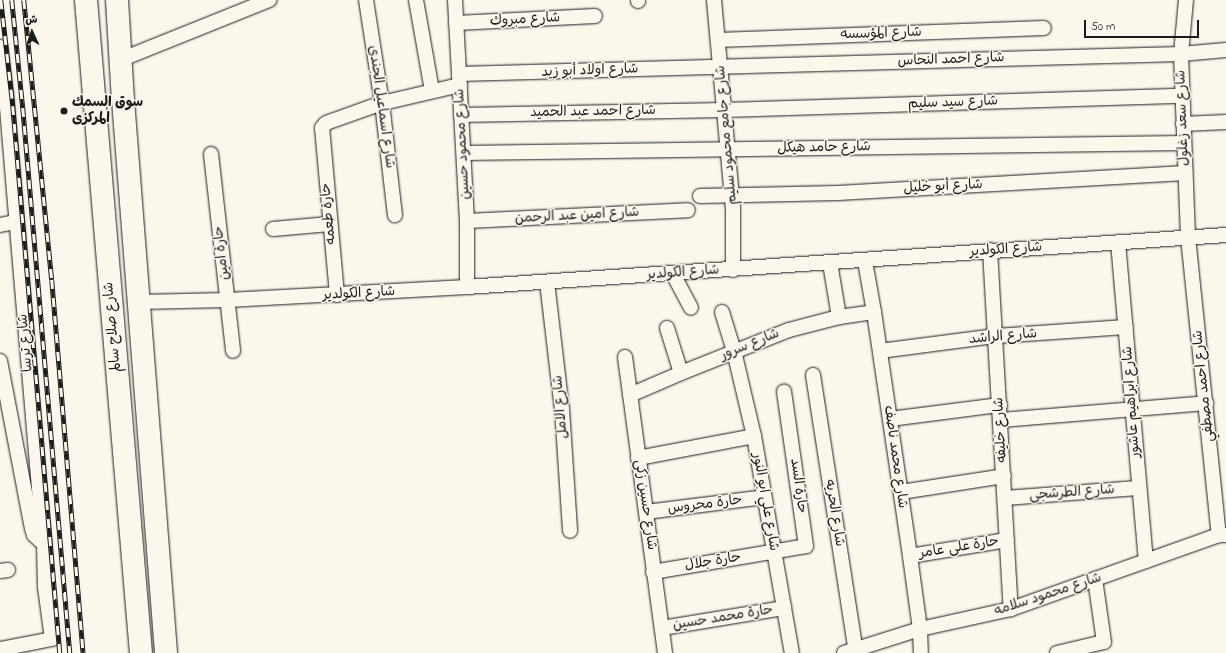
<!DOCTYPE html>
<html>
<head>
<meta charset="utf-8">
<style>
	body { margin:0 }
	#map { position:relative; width:1226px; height:653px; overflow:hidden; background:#fbf7ec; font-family:"Indie Flower","Playpen Sans Arabic",sans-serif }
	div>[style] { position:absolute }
	.roads { filter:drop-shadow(0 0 1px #1c1c1c) drop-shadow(0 0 1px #1c1c1c) }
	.minor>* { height:14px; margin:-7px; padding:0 7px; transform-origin:7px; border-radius:7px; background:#fbf7ec }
	.trunk>* { height:22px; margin:-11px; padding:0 11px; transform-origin:11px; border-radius:11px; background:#fbf7ec }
	.rail>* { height:4.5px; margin-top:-2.25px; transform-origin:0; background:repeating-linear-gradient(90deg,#fbf7ec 0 9px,#1c1c1c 0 18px); box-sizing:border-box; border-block:1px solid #1c1c1c }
	.dots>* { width:11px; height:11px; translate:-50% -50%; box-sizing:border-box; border:2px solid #fbf7ec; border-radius:50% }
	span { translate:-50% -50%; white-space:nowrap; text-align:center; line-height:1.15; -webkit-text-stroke:3px #fbf7ec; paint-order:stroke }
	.street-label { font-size:14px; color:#1c1c1c }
	.poi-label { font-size:14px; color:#1c1c1c; font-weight:700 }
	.left { translate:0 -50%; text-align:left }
	.north { position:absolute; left:12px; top:12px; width:40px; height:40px; -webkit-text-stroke:3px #fbf7ec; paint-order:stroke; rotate:357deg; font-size:11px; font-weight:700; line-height:16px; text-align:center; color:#1c1c1c }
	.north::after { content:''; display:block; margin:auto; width:14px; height:18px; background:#1c1c1c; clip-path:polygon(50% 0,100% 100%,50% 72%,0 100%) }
	.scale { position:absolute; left:1084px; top:20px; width:115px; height:18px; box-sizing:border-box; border:2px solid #1c1c1c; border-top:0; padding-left:5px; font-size:12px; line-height:14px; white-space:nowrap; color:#1c1c1c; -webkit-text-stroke:3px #fbf7ec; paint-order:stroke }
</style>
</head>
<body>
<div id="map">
	<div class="roads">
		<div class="minor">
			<div style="left:366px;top:0;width:104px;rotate:81.2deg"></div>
			<div style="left:382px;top:103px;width:113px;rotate:83.4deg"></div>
			<div style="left:416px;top:0;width:92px;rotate:80deg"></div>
			<div style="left:455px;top:0;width:221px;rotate:86.9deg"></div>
			<div style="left:467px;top:221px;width:66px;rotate:90deg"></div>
			<div style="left:638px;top:0;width:1px;rotate:90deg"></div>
			<div style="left:714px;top:0;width:209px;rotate:84.8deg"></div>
			<div style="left:733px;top:208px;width:62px;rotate:90deg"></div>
			<div style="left:1186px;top:0;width:54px;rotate:95.3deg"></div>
			<div style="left:1181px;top:54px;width:183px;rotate:87.8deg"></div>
			<div style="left:1188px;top:237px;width:300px;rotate:84.1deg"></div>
			<div style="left:456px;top:23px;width:139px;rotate:-2.9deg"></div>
			<div style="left:718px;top:40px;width:326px;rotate:-2.1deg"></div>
			<div style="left:0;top:47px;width:49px;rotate:83deg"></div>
			<div style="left:6px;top:96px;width:450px;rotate:85.2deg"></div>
			<div style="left:44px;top:544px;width:43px;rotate:88.7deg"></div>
			<div style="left:45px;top:587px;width:52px;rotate:82.3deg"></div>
			<div style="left:52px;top:639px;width:53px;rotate:169.1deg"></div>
			<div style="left:120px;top:60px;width:161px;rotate:-21.9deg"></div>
			<div style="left:459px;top:74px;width:722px;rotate:-1.59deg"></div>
			<div style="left:1181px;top:54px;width:45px;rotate:-5.1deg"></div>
			<div style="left:461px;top:115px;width:264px;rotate:-1.1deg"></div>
			<div style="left:725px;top:110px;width:457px;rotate:-1.8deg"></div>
			<div style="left:1183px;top:124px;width:43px;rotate:-2.7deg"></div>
			<div style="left:464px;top:153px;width:720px;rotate:-0.8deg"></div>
			<div style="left:211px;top:154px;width:198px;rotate:83.6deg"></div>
			<div style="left:700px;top:196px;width:138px;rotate:-1.2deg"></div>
			<div style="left:838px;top:193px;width:348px;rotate:-3.3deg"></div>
			<div style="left:467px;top:221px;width:221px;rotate:-2.8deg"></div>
			<div style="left:0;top:225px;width:16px;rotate:-11deg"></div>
			<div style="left:273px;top:229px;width:57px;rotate:-5deg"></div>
			<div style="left:1118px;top:242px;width:320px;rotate:85deg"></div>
			<div style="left:990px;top:250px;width:360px;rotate:86.7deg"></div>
			<div style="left:865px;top:261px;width:52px;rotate:80deg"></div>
			<div style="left:874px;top:312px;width:247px;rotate:81.6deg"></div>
			<div style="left:910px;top:556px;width:74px;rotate:82.2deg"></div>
			<div style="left:920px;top:629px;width:24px;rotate:88deg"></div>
			<div style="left:830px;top:263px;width:55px;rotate:80.5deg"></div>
			<div style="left:673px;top:274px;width:38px;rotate:62deg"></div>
			<div style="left:547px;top:282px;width:128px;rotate:83.3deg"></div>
			<div style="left:562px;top:409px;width:122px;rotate:86.2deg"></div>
			<div style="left:337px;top:295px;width:168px;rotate:-95.1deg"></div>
			<div style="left:322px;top:128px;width:6px;rotate:-51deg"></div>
			<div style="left:326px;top:123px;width:59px;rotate:-19.7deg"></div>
			<div style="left:382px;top:103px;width:80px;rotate:-13deg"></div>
			<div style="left:139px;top:302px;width:89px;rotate:-1.3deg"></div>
			<div style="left:228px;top:300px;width:239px;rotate:-3.1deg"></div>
			<div style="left:467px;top:287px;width:761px;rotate:-3.92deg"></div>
			<div style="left:722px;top:312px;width:41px;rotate:72.9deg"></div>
			<div style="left:734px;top:351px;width:87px;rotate:76.8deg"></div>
			<div style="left:754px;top:436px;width:220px;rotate:80.1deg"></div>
			<div style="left:667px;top:328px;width:47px;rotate:72.7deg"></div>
			<div style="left:880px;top:351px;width:117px;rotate:-7.4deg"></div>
			<div style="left:996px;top:336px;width:130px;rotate:-4deg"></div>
			<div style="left:625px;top:357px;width:299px;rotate:82.3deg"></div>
			<div style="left:0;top:361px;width:170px;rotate:79.2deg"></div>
			<div style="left:32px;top:528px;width:7px;rotate:74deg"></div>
			<div style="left:34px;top:535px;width:13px;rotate:42deg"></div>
			<div style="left:813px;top:375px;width:281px;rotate:81.2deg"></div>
			<div style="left:630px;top:395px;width:56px;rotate:-23.3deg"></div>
			<div style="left:681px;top:373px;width:116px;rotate:-21.7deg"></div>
			<div style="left:789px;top:330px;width:52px;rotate:-14.6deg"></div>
			<div style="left:839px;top:317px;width:35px;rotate:-8deg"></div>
			<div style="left:890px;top:419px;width:111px;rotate:-7.3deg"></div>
			<div style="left:1001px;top:420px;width:206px;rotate:-4.7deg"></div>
			<div style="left:638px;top:458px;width:118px;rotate:-10.7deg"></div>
			<div style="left:901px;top:492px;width:104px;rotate:-8.8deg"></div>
			<div style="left:1005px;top:498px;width:133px;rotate:-4.3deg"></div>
			<div style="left:646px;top:512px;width:119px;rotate:-7.2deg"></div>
			<div style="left:910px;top:556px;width:98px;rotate:-9.4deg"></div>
			<div style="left:0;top:571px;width:8px;rotate:-7deg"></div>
			<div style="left:653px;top:572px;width:155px;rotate:-9.6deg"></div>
			<div style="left:806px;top:546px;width:156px;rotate:-98.1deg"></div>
			<div style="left:662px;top:628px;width:124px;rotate:-9.3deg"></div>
			<div style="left:844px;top:653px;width:80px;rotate:-17.5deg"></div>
			<div style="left:920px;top:629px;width:93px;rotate:-12.4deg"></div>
			<div style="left:1011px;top:609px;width:221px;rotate:-19.6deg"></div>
			<div style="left:1219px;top:535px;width:7px"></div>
			<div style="left:1057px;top:653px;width:48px;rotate:-13.2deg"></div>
			<div style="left:1104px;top:642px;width:64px;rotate:-98.1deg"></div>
		</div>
		<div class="trunk">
			<div style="left:86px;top:0;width:655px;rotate:85.19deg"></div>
			<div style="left:117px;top:0;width:100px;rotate:86.6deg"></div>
			<div style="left:123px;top:100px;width:555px;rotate:85.55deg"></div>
		</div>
	</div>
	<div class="rail">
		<div style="left:1px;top:0;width:107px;rotate:83.5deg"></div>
		<div style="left:13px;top:106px;width:549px;rotate:85.09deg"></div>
		<div style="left:12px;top:0;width:109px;rotate:84.2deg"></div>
		<div style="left:23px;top:108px;width:547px;rotate:85.07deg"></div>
		<div style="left:24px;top:0;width:281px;rotate:84.3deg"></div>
		<div style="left:52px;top:280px;width:374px;rotate:85.2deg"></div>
	</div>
	<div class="dots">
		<div style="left:64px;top:111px;background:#1c1c1c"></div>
	</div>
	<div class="street-label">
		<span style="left:525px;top:20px;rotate:-3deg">شارع مبروك</span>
		<span style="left:881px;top:34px;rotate:-2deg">شارع المؤسسه</span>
		<span style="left:951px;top:60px;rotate:-2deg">شارع احمد النحاس</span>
		<span style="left:590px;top:71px;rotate:-2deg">شارع اولاد أبو زيد</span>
		<span style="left:953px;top:103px;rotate:-2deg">شارع سيد سليم</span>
		<span style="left:381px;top:107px;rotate:82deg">شارع اسماعيل الجندى</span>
		<span style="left:593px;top:112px;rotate:-1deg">شارع احمد عبد الحميد</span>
		<span style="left:1183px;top:118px;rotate:-92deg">شارع سعد زغلول</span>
		<span style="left:727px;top:135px;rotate:-95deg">شارع جامع محمود سليم</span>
		<span style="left:463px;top:144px;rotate:-93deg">شارع محمود حسين</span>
		<span style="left:824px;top:148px;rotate:-1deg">شارع حامد هيكل</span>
		<span style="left:943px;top:187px;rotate:-3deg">شارع أبو خليل</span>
		<span style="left:329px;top:214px;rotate:-95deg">حارة طعمه</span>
		<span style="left:577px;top:216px;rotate:-3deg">شارع امين عبد الرحمن</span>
		<span style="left:1006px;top:250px;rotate:-4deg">شارع الكولدير</span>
		<span style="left:222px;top:253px;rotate:-97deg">حارة امين</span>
		<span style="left:683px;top:273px;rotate:-4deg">شارع الكولدير</span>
		<span style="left:359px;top:294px;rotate:-3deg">شارع الكولدير</span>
		<span style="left:113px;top:327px;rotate:-95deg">شارع صلاح سالم</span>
		<span style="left:1003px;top:337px;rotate:-5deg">شارع الراشد</span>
		<span style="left:26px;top:343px;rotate:-95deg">شارع ترسا</span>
		<span style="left:750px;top:345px;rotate:-22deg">شارع سرور</span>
		<span style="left:1204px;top:386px;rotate:-96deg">شارع احمد مصطفي</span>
		<span style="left:1132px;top:402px;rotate:-94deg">شارع ابراهيم عاشور</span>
		<span style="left:561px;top:407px;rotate:-95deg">شارع الامل</span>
		<span style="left:1001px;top:430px;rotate:-93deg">شارع خليفه</span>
		<span style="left:895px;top:457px;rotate:82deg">شارع محمد ناصف</span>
		<span style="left:798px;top:486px;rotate:82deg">حارة السد</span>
		<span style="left:1072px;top:493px;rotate:-4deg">شارع الطرشجى</span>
		<span style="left:765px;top:502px;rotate:80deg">شارع علي ابو النور</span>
		<span style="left:645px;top:505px;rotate:82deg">شارع حسين زكى</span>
		<span style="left:705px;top:505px;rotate:-7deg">حارة محروس</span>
		<span style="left:834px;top:513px;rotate:81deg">شارع الحريه</span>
		<span style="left:959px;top:548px;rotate:-9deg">حارة على عامر</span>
		<span style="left:713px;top:562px;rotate:-9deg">حارة جلال</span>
		<span style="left:1048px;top:595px;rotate:-18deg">شارع محمود سلامه</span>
		<span style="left:723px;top:618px;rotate:-9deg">حارة محمد حسين</span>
	</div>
	<div class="poi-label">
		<span class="left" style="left:72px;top:111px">سوق السمك<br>المركزى</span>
	</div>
	<div class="north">ش</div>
	<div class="scale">50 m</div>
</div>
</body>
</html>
